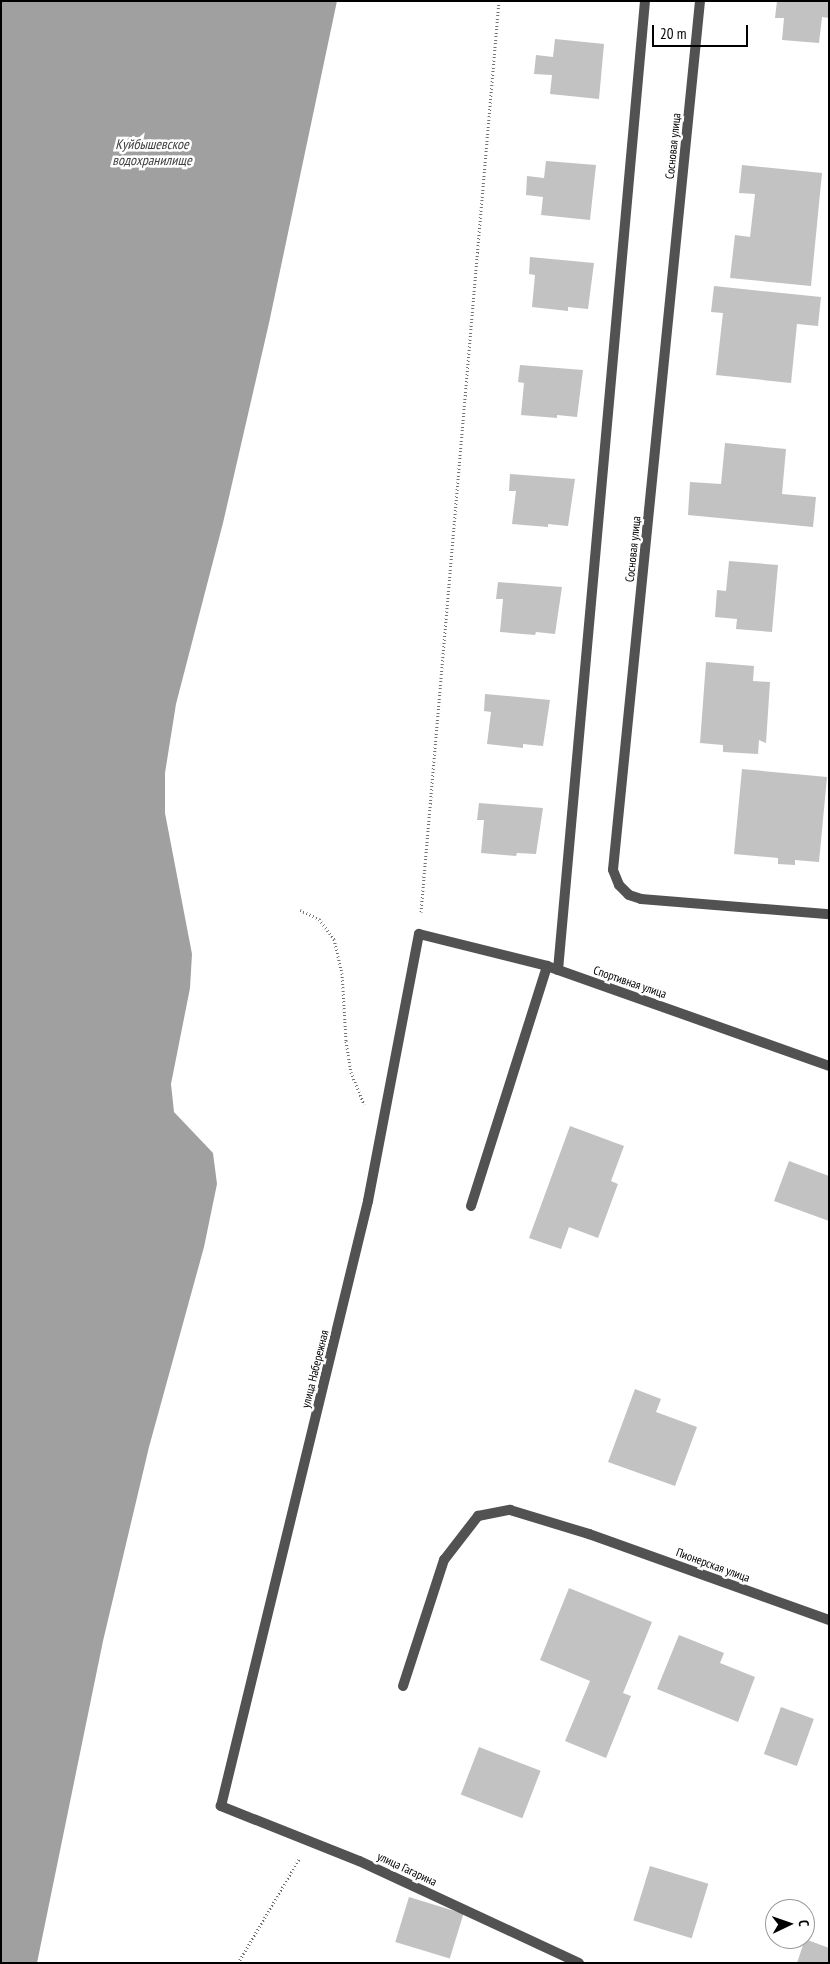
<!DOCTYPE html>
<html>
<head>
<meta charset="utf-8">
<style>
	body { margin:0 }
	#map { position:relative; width:830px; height:1964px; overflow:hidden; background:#fff; font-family:"PT Sans Narrow",sans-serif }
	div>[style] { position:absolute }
	.water>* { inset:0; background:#a0a0a0 }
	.building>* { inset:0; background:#c2c2c2; transform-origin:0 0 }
	.path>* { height:3px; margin-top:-1.5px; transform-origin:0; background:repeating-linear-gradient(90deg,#747474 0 1px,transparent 0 3.5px) }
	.lane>* { height:10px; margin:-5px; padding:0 5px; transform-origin:5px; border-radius:5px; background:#525252 }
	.street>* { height:10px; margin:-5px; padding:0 5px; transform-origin:5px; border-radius:5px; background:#525252 }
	span { translate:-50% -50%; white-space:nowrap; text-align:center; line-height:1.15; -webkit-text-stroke:5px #fff; paint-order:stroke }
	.street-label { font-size:12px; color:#000 }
	.water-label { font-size:14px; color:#414141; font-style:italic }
	.frame { position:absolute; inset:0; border:2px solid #000; pointer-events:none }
	.north { position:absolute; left:765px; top:1899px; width:50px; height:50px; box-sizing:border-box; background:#fff; border:1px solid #999; border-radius:50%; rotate:87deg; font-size:14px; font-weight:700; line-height:20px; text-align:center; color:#000 }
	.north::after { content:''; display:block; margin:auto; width:18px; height:22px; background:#000; clip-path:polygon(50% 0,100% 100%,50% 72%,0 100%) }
	.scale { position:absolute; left:652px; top:25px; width:96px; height:22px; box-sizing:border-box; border:2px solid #000; border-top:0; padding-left:6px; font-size:15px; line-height:18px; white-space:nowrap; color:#000; -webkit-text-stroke:4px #fff; paint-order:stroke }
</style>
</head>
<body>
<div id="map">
	<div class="water">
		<div style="clip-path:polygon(1px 1px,337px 1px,269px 323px,223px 523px,176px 704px,165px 773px,165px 813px,192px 954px,190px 988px,171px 1084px,174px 1112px,213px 1153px,217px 1184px,204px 1247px,149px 1447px,103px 1641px,37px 1963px,1px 1963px)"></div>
	</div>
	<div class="building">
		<div style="clip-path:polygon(777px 1px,829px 1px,829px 18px,822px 17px,819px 43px,782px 40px,784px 18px,775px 18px)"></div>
		<div style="clip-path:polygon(555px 39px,604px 44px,599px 99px,550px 94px,552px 75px,534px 74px,536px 55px,553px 57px)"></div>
		<div style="clip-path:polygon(546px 161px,596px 165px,590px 220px,541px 215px,543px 197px,526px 195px,527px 176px,544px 178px)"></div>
		<div style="clip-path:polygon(742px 165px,822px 173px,811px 286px,730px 278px,735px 235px,750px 237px,755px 194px,739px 193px)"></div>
		<div style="clip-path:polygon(530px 257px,594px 263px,588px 309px,568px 307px,568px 311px,532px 307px,535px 275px,529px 274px)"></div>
		<div style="clip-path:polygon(714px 286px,821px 297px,818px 326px,797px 324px,791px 383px,716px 375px,723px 313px,711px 312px)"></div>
		<div style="clip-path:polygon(520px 365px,583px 370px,577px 417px,557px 415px,557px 418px,521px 415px,524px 383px,518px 382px)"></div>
		<div style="clip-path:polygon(725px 443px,786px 449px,782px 494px,816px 497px,813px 527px,688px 515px,690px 482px,721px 484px)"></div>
		<div style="clip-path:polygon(510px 474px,575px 479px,568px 526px,548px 524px,548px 527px,512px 524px,516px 491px,509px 491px)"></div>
		<div style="clip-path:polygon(729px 561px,778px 565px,772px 632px,736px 629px,737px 619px,715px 617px,717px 590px,726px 591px)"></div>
		<div style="clip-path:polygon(498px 582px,562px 587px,555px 634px,536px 632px,535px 635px,500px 632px,503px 599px,496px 599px)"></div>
		<div style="clip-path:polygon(706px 662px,754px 666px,753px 681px,770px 682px,766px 743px,759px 740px,758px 754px,723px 752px,723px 745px,700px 743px)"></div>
		<div style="clip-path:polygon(485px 694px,550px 700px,543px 746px,523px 744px,523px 748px,487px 744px,491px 712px,484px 711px)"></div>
		<div style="clip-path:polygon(742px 769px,827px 777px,819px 862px,795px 860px,795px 865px,778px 864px,778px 858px,734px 854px)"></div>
		<div style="clip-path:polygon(479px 803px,543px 808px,536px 854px,517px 853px,516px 856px,481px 853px,484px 820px,477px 820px)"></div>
		<div style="clip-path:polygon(570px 1126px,624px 1146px,611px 1181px,618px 1184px,598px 1238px,569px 1227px,561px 1249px,529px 1238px)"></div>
		<div style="clip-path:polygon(789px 1161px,829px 1176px,829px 1221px,774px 1201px)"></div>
		<div style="clip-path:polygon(635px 1389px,661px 1399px,656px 1412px,697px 1427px,675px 1486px,608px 1462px)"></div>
		<div style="clip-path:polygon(569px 1588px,652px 1622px,623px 1693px,631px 1696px,606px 1758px,565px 1741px,590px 1681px,540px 1660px)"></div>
		<div style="clip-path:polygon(679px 1635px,724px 1653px,720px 1663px,755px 1677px,738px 1722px,657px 1689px)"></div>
		<div style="left:781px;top:1707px;width:35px;height:50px;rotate:20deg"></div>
		<div style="left:479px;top:1747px;width:66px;height:51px;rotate:21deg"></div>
		<div style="left:650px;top:1866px;width:61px;height:57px;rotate:17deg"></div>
		<div style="left:409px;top:1897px;width:57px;height:47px;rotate:17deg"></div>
		<div style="clip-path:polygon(805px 1939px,829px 1948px,829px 1963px,797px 1963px)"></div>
	</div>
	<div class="path">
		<div style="left:300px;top:910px;width:21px;rotate:25deg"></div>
		<div style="left:319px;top:919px;width:25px;rotate:53deg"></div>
		<div style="left:334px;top:939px;width:35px;rotate:77deg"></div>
		<div style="left:342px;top:973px;width:68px;rotate:86.6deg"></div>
		<div style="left:346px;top:1041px;width:31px;rotate:81deg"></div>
		<div style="left:351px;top:1072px;width:35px;rotate:68deg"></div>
		<div style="left:421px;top:912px;width:914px;rotate:-85.11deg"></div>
		<div style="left:238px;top:1963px;width:121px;rotate:-59.6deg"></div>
	</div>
	<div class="lane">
		<div style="left:558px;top:970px;width:973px;rotate:-84.87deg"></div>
		<div style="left:471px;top:1206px;width:252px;rotate:-72.4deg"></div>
		<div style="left:403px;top:1686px;width:133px;rotate:-72deg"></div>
		<div style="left:444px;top:1560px;width:56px;rotate:-52.3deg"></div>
		<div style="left:478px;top:1516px;width:33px;rotate:-11deg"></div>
		<div style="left:510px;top:1510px;width:83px;rotate:16.9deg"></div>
	</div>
	<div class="street">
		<div style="left:700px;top:1px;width:873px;rotate:95.72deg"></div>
		<div style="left:613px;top:870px;width:16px;rotate:68deg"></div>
		<div style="left:619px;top:885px;width:14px;rotate:45deg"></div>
		<div style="left:629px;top:895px;width:13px;rotate:18deg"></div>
		<div style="left:641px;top:899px;width:189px;rotate:4.6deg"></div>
		<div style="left:589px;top:1534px;width:255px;rotate:19.7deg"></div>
		<div style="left:579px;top:1963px;width:242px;rotate:-155.1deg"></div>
		<div style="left:359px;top:1861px;width:149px;rotate:-158.3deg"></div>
		<div style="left:221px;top:1806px;width:623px;rotate:-76.34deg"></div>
		<div style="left:368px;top:1201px;width:272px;rotate:-79.2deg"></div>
		<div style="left:419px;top:934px;width:132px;rotate:14deg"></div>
		<div style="left:547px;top:966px;width:299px;rotate:19.5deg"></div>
	</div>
	<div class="street-label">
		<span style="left:673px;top:146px;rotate:-84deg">Сосновая улица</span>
		<span style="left:633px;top:549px;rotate:-84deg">Сосновая улица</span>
		<span style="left:630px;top:982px;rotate:19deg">Спортивная улица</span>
		<span style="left:315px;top:1369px;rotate:-76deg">улица Набережная</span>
		<span style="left:713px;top:1565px;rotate:20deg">Пионерская улица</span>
		<span style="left:407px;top:1869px;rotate:25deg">улица Гагарина</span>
	</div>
	<div class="water-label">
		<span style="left:152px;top:152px">Куйбышевское<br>водохранилище</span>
	</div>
	<div class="frame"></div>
	<div class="north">С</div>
	<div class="scale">20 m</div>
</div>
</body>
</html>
